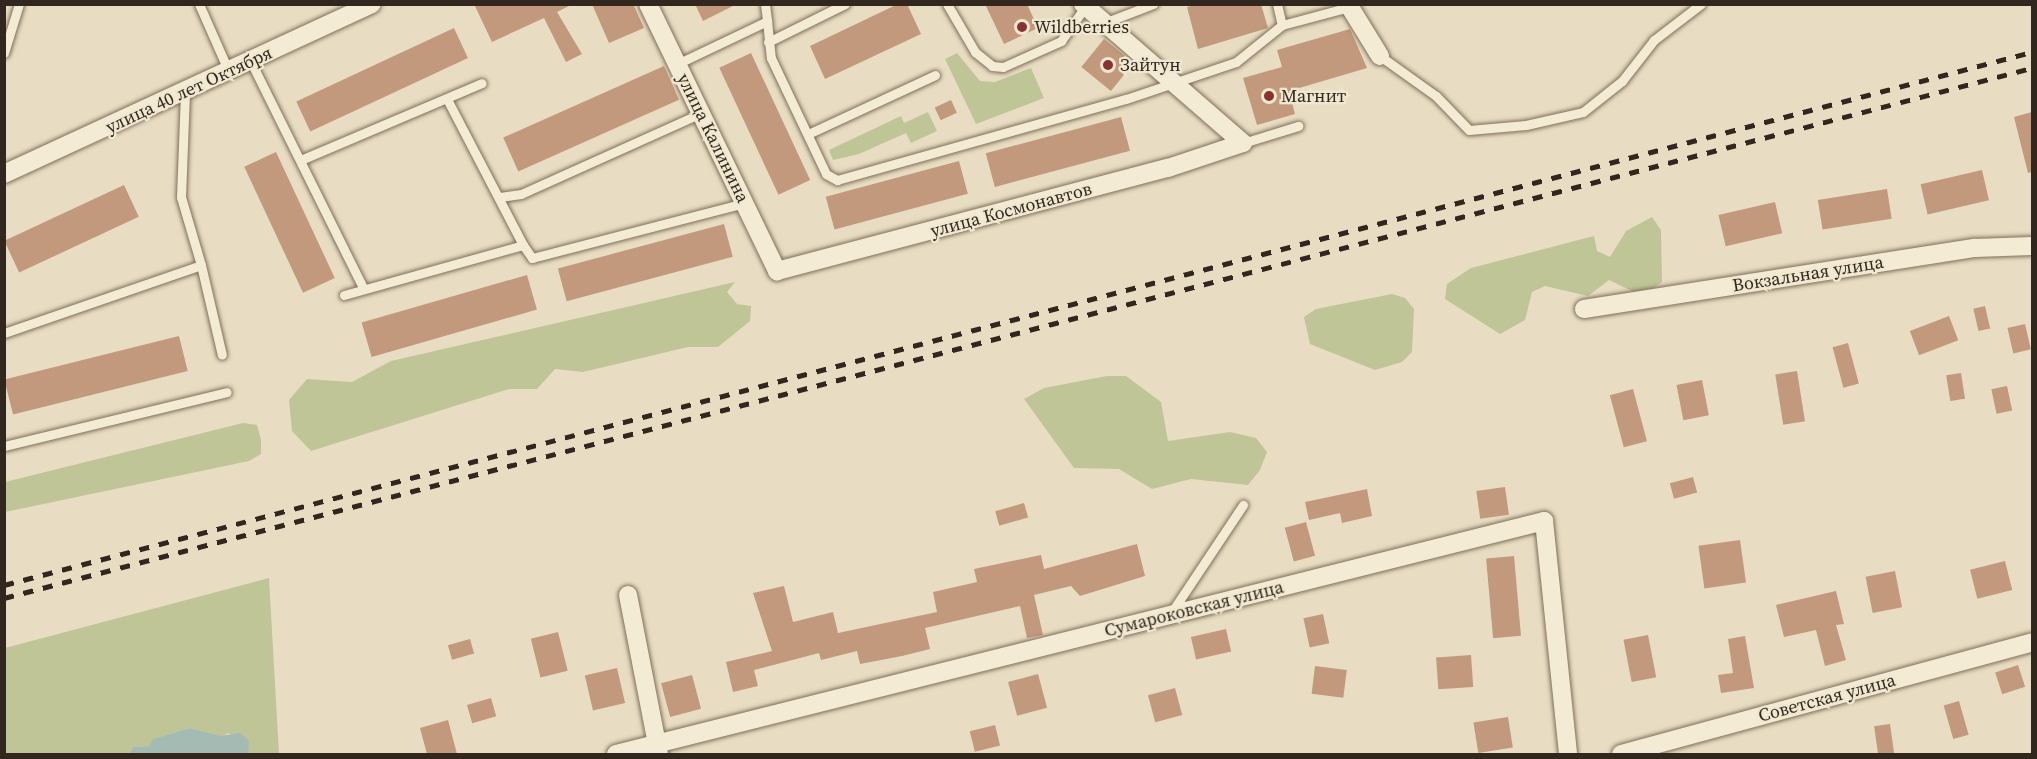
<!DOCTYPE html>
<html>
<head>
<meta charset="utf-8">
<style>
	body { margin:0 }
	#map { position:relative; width:2037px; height:759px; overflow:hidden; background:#e8ddc2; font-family:"Source Serif 4",serif }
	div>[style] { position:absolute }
	.green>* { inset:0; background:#bfc597 }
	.water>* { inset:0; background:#a4bbb4 }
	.building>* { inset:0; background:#c2997c; transform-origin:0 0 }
	.roads { filter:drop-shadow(0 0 2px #806f5b) drop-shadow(0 0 2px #806f5b) }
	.lane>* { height:9px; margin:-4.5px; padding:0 4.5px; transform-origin:4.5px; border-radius:4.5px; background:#f4ebd4 }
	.street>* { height:18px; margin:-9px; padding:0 9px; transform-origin:9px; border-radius:9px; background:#f4ebd4 }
	.rail>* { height:4.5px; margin-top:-2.25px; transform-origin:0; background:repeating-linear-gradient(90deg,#31271e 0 10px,transparent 0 20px) }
	.dots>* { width:16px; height:16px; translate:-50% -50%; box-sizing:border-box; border:3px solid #f0e7d0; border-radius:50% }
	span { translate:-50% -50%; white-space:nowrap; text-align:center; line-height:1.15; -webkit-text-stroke:4.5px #f0e7d0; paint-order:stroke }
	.poi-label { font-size:18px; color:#31271e }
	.left { translate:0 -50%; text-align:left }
	.street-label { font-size:18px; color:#31271e }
	.frame { position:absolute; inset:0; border:6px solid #31271e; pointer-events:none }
</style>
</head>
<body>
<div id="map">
	<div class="green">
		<div style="clip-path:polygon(957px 53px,980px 81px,995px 82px,1031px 68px,1044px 98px,976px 124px,945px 59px)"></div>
		<div style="clip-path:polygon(928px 112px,937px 131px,911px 143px,906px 133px,859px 154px,833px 160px,829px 150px,901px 116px,904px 123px)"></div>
		<div style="clip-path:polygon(1652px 217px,1661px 230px,1662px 282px,1650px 291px,1636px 293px,1609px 280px,1588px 296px,1545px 286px,1532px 292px,1525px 320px,1500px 334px,1445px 299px,1447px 284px,1471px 268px,1594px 236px,1597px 251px,1610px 257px,1626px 231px)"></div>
		<div style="clip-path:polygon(735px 282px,727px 292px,737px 304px,751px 306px,750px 321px,718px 347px,688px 347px,583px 372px,555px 369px,537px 389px,509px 389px,311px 451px,292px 431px,289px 400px,307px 379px,352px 382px,391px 361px)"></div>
		<div style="clip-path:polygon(1392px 294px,1405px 298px,1414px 309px,1412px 352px,1402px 362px,1375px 370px,1310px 344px,1304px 317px,1316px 309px)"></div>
		<div style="clip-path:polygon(1107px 376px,1126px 376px,1161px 402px,1168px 441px,1230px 432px,1256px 438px,1267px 452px,1260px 470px,1248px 485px,1191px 479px,1152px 489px,1119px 469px,1074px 468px,1024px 399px,1044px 388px)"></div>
		<div style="clip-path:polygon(243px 423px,257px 425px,261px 440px,261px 454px,249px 461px,5px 512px,5px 482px)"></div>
		<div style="clip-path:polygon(269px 578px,279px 754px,248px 754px,247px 746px,228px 733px,221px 737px,190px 728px,154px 739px,149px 746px,133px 747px,129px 754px,5px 754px,5px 648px)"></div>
	</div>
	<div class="water">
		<div style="clip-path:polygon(190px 728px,220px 736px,240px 733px,249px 741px,248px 754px,129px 754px,133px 747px,149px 746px,153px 739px)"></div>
	</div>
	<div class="building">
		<div style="clip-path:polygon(474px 4px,573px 4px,557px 12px,582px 54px,566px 62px,544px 18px,492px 42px)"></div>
		<div style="clip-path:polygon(592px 4px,633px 4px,644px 28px,609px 43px)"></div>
		<div style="clip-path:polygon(695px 4px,737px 4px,703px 21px)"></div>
		<div style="clip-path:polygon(898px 4px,907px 4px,921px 34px,825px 79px,810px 46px)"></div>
		<div style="clip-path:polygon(985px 4px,1027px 4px,1038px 28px,1004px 44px)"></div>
		<div style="clip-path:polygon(1198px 4px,1261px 4px,1268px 28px,1198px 49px,1187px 7px)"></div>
		<div style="left:454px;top:28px;width:33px;height:174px;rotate:65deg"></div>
		<div style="clip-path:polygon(1350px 29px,1367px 68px,1289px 91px,1295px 114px,1257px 125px,1243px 78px,1282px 67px,1277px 50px)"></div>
		<div style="left:1104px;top:39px;width:38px;height:36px;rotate:39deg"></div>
		<div style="left:751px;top:53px;width:140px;height:35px;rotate:65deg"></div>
		<div style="left:664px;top:66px;width:37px;height:176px;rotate:66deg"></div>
		<div style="left:951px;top:100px;width:14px;height:18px;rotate:65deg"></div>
		<div style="clip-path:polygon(2032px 112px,2032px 172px,2028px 173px,2014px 117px)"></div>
		<div style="left:1121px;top:117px;width:35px;height:140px;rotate:75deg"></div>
		<div style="left:276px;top:152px;width:139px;height:35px;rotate:65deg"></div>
		<div style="left:959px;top:161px;width:34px;height:138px;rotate:75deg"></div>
		<div style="left:1982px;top:170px;width:31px;height:63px;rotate:77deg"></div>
		<div style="left:124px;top:185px;width:35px;height:132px;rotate:65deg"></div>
		<div style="left:1887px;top:189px;width:30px;height:70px;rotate:81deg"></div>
		<div style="left:1775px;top:202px;width:32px;height:58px;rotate:77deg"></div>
		<div style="left:724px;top:224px;width:34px;height:172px;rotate:75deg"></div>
		<div style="left:527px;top:275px;width:36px;height:172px;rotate:74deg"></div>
		<div style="left:1985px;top:306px;width:23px;height:12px;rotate:77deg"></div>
		<div style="left:1949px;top:316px;width:26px;height:42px;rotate:69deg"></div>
		<div style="left:2025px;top:324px;width:26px;height:18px;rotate:77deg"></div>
		<div style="left:179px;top:336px;width:36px;height:180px;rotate:76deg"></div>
		<div style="left:1848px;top:343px;width:42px;height:16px;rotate:75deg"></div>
		<div style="left:1797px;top:371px;width:51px;height:22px;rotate:81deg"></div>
		<div style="left:1961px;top:373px;width:26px;height:15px;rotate:81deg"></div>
		<div style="left:1702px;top:380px;width:36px;height:26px;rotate:79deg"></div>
		<div style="left:2007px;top:386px;width:25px;height:16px;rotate:78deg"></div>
		<div style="left:1633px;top:389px;width:54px;height:24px;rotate:75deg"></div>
		<div style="left:1693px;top:477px;width:16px;height:24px;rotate:75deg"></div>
		<div style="left:1505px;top:487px;width:28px;height:29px;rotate:82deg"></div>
		<div style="clip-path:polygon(1367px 489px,1372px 516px,1342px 523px,1340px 513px,1309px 520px,1305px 502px)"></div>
		<div style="left:1024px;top:503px;width:15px;height:30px;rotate:74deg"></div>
		<div style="left:1306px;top:522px;width:35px;height:22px;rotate:75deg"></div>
		<div style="left:1740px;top:540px;width:43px;height:42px;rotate:82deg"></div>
		<div style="clip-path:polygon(1137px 544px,1145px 576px,1080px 596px,1071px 586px,1034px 595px,1043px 635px,1027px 638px,1020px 606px,925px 628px,930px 649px,902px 656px,860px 664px,857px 651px,821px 660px,819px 653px,754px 670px,758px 686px,733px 692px,726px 662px,772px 651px,753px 593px,784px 586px,793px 622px,833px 612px,838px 633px,937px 612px,933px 592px,977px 582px,974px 569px,1041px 555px,1044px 569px)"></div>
		<div style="left:1514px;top:556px;width:80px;height:28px;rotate:85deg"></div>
		<div style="left:2005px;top:561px;width:30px;height:36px;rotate:76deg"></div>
		<div style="left:1895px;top:571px;width:37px;height:30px;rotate:79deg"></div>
		<div style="clip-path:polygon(1836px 591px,1844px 624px,1836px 625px,1846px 660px,1825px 666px,1816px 630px,1784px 637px,1776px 605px)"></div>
		<div style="left:1323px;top:614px;width:30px;height:20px;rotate:78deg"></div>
		<div style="left:1226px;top:629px;width:23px;height:36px;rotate:77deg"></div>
		<div style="left:558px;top:632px;width:40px;height:28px;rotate:76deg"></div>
		<div style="left:1648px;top:635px;width:43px;height:25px;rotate:79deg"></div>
		<div style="clip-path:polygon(1745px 636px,1754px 688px,1721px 693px,1718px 675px,1733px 673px,1728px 639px)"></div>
		<div style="left:470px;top:639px;width:15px;height:23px;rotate:74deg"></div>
		<div style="left:1471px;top:655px;width:32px;height:35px;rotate:86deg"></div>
		<div style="left:2018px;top:665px;width:23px;height:24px;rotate:72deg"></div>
		<div style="left:1315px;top:666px;width:32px;height:28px;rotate:7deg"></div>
		<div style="left:617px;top:668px;width:36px;height:33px;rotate:77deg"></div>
		<div style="left:1038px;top:674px;width:35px;height:31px;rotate:75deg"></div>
		<div style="left:692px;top:675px;width:35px;height:32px;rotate:75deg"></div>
		<div style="left:1175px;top:688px;width:28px;height:28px;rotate:75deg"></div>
		<div style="left:491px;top:698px;width:19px;height:25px;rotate:74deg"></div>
		<div style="left:1959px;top:701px;width:35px;height:16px;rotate:74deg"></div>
		<div style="left:1508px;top:717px;width:31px;height:35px;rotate:81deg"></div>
		<div style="clip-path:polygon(448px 720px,457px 754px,427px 754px,420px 728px)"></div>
		<div style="left:1890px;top:724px;width:30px;height:16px;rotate:82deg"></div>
		<div style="left:995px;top:725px;width:21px;height:26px;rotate:76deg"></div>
	</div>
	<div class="roads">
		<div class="lane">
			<div style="left:199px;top:4px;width:74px;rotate:66.2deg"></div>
			<div style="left:765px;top:4px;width:17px;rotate:83deg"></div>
			<div style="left:947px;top:4px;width:56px;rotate:59.7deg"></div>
			<div style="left:975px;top:52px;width:22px;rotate:39deg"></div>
			<div style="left:992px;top:66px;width:11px;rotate:5deg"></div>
			<div style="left:1003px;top:67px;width:64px;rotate:-24.1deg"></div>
			<div style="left:1061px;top:41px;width:42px;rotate:-54.8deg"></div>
			<div style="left:1277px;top:4px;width:22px;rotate:77deg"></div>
			<div style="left:1104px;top:23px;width:53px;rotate:-21.2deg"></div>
			<div style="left:768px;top:42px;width:86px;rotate:-26.3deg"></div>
			<div style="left:4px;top:53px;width:51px;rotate:-73deg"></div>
			<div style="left:1380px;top:56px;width:69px;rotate:35.5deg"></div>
			<div style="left:1436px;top:96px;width:47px;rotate:45.9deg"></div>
			<div style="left:1469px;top:130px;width:57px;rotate:-5deg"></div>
			<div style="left:1526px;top:125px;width:58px;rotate:-12.8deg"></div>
			<div style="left:1583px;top:112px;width:50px;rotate:-38.5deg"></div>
			<div style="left:1622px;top:81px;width:52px;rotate:-52deg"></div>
			<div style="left:1654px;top:40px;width:59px;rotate:-37.5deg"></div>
			<div style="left:251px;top:62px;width:252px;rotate:63.6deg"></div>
			<div style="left:677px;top:64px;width:100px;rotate:-25.5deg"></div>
			<div style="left:767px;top:21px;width:37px;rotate:84deg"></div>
			<div style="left:771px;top:58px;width:128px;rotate:64.6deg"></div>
			<div style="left:826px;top:174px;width:13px;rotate:29deg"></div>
			<div style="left:837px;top:180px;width:300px;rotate:-15.7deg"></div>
			<div style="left:1126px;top:99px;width:116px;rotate:-18.6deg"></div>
			<div style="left:1236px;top:62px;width:59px;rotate:-38.8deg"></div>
			<div style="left:1282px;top:25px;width:69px;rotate:-15deg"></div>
			<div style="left:448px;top:101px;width:162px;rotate:62.5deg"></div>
			<div style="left:808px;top:134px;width:140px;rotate:-24.9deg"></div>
			<div style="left:1243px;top:143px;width:58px;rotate:-17.2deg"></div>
			<div style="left:303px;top:159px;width:194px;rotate:-23deg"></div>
			<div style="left:500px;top:197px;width:21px;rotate:-8deg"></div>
			<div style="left:521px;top:194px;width:197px;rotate:-24.2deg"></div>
			<div style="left:201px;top:265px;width:92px;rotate:76.9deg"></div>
			<div style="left:344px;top:295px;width:186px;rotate:-15.6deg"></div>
			<div style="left:523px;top:245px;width:16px;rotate:55deg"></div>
			<div style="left:532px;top:258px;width:219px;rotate:-14.5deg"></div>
			<div style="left:4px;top:333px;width:208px;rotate:-19deg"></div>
			<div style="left:201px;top:265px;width:71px;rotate:-106.4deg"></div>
			<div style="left:181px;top:197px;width:104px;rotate:-87.8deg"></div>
			<div style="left:4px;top:446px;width:229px;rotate:-13.6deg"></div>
			<div style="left:1171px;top:613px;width:130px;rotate:-56.3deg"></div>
		</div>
		<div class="street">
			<div style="left:648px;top:4px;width:297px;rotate:64.2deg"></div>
			<div style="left:777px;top:271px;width:404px;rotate:-14.8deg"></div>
			<div style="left:1168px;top:168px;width:79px;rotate:-18.4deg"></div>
			<div style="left:1083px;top:4px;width:212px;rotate:41deg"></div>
			<div style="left:1348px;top:4px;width:61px;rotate:58.4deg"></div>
			<div style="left:4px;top:174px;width:405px;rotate:-24.8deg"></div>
			<div style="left:1584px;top:309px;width:396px;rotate:-8.9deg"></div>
			<div style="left:1975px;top:248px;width:57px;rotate:-2deg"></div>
			<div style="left:628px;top:595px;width:162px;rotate:79deg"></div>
			<div style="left:616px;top:754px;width:957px;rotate:-14.09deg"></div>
			<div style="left:1544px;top:521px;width:234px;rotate:84.1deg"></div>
			<div style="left:1621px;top:754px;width:426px;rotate:-15.2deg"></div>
		</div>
	</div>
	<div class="rail">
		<div style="left:4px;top:585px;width:2097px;rotate:-14.73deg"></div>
		<div style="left:4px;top:598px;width:2096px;rotate:-14.65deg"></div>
	</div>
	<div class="dots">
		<div style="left:1022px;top:27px;background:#883232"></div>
		<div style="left:1108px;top:65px;background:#883232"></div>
		<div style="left:1269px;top:96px;background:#883232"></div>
	</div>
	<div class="poi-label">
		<span class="left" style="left:1034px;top:27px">Wildberries</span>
		<span class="left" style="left:1120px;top:65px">Зайтун</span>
		<span class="left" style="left:1281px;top:96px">Магнит</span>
	</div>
	<div class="street-label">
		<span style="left:189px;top:90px;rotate:-25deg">улица 40 лет Октября</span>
		<span style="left:713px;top:138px;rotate:64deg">улица Калинина</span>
		<span style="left:1011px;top:210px;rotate:-15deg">улица Космонавтов</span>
		<span style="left:1808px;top:274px;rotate:-9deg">Вокзальная улица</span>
		<span style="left:1194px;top:609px;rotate:-14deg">Сумароковская улица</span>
		<span style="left:1827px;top:698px;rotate:-15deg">Советская улица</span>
	</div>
	<div class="frame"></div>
</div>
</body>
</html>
